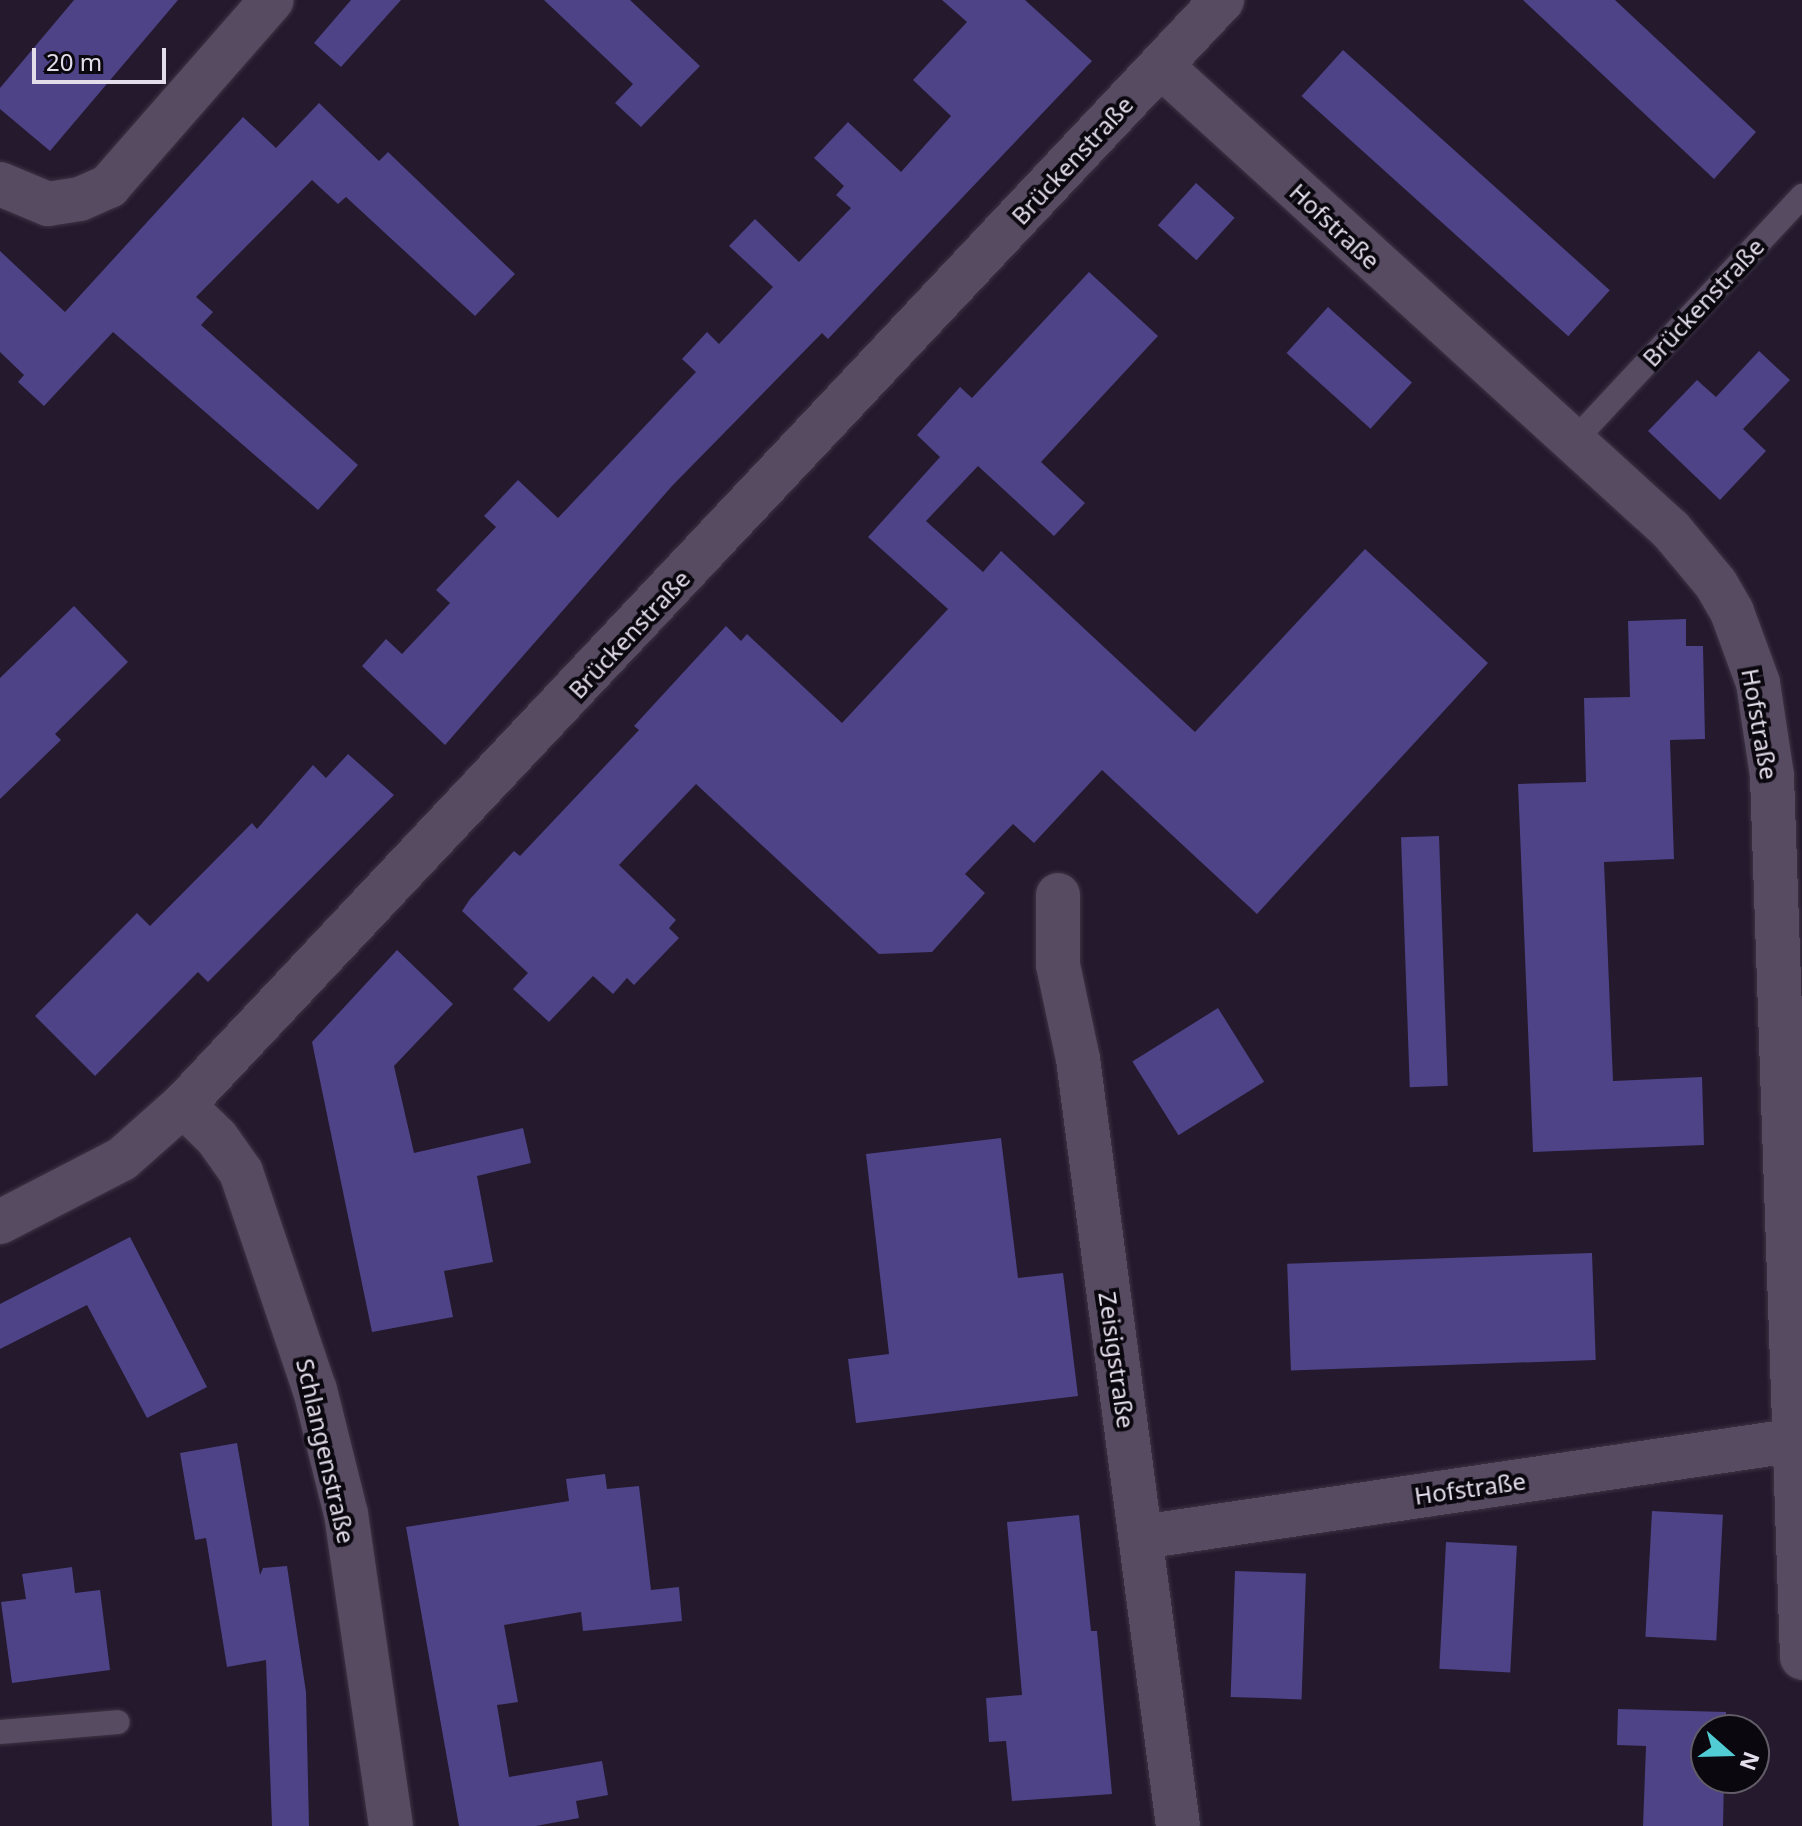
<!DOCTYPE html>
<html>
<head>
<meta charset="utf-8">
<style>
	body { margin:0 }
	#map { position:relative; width:1802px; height:1826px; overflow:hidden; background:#24192d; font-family:"Noto Sans",sans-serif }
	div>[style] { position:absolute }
	.building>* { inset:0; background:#4d4386; transform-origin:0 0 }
	.roads { filter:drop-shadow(0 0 2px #3c3444) drop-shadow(0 0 2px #3c3444) }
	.lane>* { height:24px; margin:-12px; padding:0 12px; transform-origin:12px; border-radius:12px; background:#574b62 }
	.street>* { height:44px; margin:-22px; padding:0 22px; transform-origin:22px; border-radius:22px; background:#574b62 }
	span { translate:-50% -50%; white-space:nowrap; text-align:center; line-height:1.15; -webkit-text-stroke:8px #0b070f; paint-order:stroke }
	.street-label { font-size:24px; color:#e3dcea }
	.north { position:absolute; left:1690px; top:1714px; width:80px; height:80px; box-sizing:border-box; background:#0b070f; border:2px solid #615c67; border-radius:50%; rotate:110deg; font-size:22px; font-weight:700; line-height:32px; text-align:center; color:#e3dcea }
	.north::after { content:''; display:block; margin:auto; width:28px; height:36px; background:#51ccd4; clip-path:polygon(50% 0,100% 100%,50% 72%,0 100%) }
	.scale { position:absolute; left:32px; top:48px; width:134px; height:36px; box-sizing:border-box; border:4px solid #e3dcea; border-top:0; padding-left:10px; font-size:24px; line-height:28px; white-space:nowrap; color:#e3dcea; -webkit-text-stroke:6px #0b070f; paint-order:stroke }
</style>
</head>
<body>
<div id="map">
	<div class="building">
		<div style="clip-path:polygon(74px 0,178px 0,50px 151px,0 109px,0 88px)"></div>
		<div style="clip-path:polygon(351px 0,401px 0,341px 67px,314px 43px)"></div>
		<div style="clip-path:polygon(544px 0,630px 0,700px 66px,641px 127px,615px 103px,633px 84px)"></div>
		<div style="clip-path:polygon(942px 0,1025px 0,1092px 61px,828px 339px,822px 333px,672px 486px,445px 745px,362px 666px,386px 639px,402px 654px,450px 603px,436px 590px,496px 527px,484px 516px,518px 480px,558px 518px,696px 372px,682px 359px,707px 332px,719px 344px,773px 287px,729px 246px,755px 219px,799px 262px,851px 208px,836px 195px,844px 186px,814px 158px,848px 122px,901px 172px,951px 116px,913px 80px,967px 22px)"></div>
		<div style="clip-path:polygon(1523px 0,1615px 0,1756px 132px,1714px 179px)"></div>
		<div style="left:1343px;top:50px;width:359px;height:62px;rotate:42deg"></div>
		<div style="clip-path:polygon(319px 103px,379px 161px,388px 152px,515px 274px,475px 316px,346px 197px,338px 204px,312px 180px,196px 297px,213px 312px,201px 325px,358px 465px,318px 510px,113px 332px,44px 406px,18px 382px,24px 375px,0 352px,0 251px,65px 312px,243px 117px,276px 148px)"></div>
		<div style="left:1196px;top:183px;width:52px;height:57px;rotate:42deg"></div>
		<div style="clip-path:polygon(1089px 272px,1158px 336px,1041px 462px,1085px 503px,1054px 536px,978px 466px,926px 521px,983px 572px,1001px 551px,1195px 732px,1365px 549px,1488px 663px,1257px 914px,1102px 770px,1034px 843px,1013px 824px,965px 874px,985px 893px,932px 952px,879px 954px,696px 784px,619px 865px,676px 920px,669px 928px,679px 938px,634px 985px,627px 978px,613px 994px,593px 976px,549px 1022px,513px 989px,528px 973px,462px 911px,470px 899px,514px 851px,520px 856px,639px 730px,634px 726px,726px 626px,741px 641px,747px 634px,842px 723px,948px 609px,868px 537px,940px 457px,917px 435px,960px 387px,972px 398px)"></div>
		<div style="left:1328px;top:307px;width:113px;height:62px;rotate:42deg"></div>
		<div style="clip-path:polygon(1759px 351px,1790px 380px,1743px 429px,1766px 451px,1720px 500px,1648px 431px,1697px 380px,1716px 397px)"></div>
		<div style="clip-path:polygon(74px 606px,128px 662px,55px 734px,61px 740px,0 799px,0 678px)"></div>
		<div style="clip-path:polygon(1686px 619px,1686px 646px,1703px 646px,1705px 739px,1670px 740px,1674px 859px,1604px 862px,1613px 1081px,1702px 1077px,1704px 1145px,1533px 1152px,1518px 784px,1586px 782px,1584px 698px,1630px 697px,1628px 621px)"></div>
		<div style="clip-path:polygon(348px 754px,394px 795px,208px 982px,198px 972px,95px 1076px,35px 1016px,137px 913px,150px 926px,252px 823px,257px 829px,313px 765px,326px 778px)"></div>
		<div style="left:1439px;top:836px;width:250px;height:38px;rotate:88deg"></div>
		<div style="clip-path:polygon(397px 950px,453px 1004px,394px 1066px,414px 1153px,523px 1128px,531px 1163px,477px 1176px,493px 1262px,444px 1271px,453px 1317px,372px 1332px,312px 1042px)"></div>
		<div style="left:1218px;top:1008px;width:87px;height:101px;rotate:58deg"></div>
		<div style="clip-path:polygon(1001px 1138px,1018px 1278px,1063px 1273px,1078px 1396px,856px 1423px,848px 1359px,889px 1354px,866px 1154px)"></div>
		<div style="clip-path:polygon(130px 1237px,207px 1387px,147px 1418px,87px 1305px,0 1349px,0 1304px)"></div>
		<div style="left:1592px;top:1253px;width:107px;height:305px;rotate:88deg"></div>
		<div style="clip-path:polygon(237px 1443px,260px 1575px,263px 1568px,287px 1566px,306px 1692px,309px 1826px,272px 1826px,266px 1660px,227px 1667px,206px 1538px,195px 1540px,180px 1453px)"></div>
		<div style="clip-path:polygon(605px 1474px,607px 1489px,639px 1486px,651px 1590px,679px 1587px,682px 1621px,583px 1631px,581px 1612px,504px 1625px,518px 1702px,497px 1705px,509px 1777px,602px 1761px,608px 1795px,576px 1801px,579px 1818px,536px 1826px,459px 1826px,406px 1527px,569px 1501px,566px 1479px)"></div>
		<div style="left:1652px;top:1511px;width:71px;height:126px;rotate:3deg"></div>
		<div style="clip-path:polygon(1079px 1515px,1091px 1631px,1097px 1631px,1112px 1794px,1012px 1801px,1006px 1741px,989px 1742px,986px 1698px,1022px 1695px,1007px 1522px)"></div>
		<div style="left:1446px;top:1542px;width:71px;height:127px;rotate:3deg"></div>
		<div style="clip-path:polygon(72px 1567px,75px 1593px,100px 1590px,110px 1670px,12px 1683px,1px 1602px,26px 1599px,22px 1574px)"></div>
		<div style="left:1235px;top:1571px;width:71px;height:126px;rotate:2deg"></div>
		<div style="clip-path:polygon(1618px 1709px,1726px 1712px,1726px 1730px,1706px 1730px,1706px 1778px,1724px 1778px,1723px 1826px,1643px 1826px,1646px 1746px,1617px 1745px)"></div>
	</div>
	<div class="roads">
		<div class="lane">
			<div style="left:1572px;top:443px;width:338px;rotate:-47deg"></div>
			<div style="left:0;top:1732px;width:118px;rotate:-4.8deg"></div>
		</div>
		<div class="street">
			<div style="left:1161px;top:66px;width:689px;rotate:42.3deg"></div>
			<div style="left:1671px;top:530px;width:70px;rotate:50.2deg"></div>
			<div style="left:1716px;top:584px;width:32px;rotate:60deg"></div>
			<div style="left:1732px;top:612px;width:76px;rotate:69.9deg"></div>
			<div style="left:1758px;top:683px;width:94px;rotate:81.4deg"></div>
			<div style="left:1772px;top:776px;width:882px;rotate:88.05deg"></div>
			<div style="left:0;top:184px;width:52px;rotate:22.6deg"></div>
			<div style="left:48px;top:204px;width:32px;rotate:-9deg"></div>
			<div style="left:80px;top:199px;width:32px;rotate:-24deg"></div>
			<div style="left:109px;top:186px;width:247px;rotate:-48.8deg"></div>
			<div style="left:1058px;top:895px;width:70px;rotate:90deg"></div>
			<div style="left:1058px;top:965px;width:96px;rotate:78deg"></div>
			<div style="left:1078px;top:1059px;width:773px;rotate:82.57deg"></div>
			<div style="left:183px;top:1105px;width:47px;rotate:44.1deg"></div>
			<div style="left:217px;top:1138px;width:42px;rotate:54.8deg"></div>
			<div style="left:241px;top:1172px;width:230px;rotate:71.3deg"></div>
			<div style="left:315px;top:1390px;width:128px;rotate:76deg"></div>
			<div style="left:346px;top:1514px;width:315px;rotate:81.8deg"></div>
			<div style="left:0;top:1222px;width:137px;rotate:-27.3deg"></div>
			<div style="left:122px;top:1159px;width:81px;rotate:-41.5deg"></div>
			<div style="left:183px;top:1105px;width:1517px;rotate:-46.76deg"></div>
			<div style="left:1142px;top:1537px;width:662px;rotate:-8.42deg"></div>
		</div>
	</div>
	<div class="street-label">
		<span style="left:1072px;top:160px;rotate:-47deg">Brückenstraße</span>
		<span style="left:1335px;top:226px;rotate:43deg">Hofstraße</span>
		<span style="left:1703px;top:302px;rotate:-47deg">Brückenstraße</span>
		<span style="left:629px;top:634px;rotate:-47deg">Brückenstraße</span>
		<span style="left:1760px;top:724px;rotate:80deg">Hofstraße</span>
		<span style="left:1117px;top:1360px;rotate:82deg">Zeisigstraße</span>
		<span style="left:326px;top:1451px;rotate:77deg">Schlangenstraße</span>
		<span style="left:1470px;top:1488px;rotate:-8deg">Hofstraße</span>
	</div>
	<div class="north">N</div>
	<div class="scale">20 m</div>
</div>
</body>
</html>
